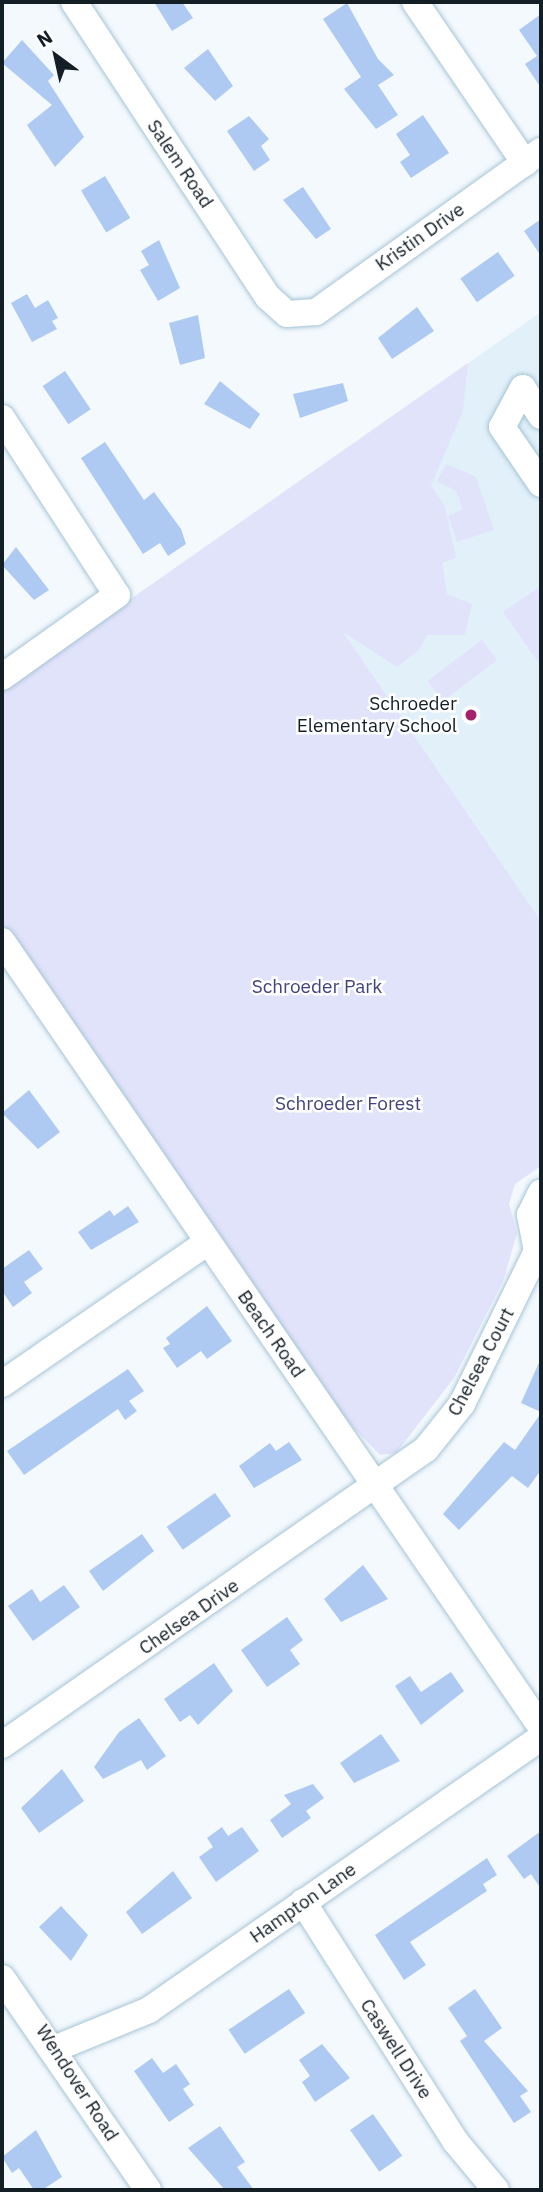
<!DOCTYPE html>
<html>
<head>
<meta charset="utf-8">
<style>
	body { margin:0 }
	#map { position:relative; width:543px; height:2192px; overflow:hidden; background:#f3f9fd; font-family:"IBM Plex Sans",sans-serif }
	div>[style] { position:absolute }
	.built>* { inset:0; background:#e1f0f9 }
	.green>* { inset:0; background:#e1e3fb; transform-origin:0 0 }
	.building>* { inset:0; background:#afcaf2; transform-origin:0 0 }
	.roads { filter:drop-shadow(0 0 2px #a6c4d6) drop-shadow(0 0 2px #a6c4d6) }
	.minor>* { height:26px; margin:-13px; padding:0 13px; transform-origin:13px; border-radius:13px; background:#fff }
	.dots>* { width:19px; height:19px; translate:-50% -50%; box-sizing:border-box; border:4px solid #fff; border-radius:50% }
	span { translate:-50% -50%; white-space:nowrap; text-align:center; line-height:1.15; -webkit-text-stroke:5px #fff; paint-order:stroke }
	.street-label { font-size:19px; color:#131e25 }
	.poi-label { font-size:19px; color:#131e25 }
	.right { translate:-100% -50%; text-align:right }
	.park-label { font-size:19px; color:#44447d }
	.frame { position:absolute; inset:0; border:4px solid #131e25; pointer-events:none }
	.north { position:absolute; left:21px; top:21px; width:70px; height:70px; -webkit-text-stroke:5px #fff; paint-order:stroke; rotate:327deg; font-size:19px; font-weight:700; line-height:28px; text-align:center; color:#131e25 }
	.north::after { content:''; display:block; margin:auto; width:24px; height:32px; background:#131e25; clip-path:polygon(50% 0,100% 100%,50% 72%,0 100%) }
</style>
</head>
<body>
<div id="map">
	<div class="built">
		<div style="clip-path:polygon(541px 312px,541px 921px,259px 510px)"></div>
	</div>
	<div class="green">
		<div style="clip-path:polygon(468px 363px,463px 411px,431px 485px,445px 507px,456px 558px,442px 563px,447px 594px,472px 604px,465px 635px,427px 635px,419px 650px,397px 667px,343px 632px,541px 921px,541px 1166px,515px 1184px,509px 1204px,517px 1233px,504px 1279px,454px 1378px,396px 1453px,380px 1455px,340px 1414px,2px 924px,2px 689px)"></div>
		<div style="clip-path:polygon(446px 464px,476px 477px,494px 530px,457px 542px,448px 516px,463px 509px,456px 491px,437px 481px)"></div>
		<div style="clip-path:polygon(541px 586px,541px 666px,503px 612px)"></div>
		<div style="left:482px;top:640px;width:25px;height:68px;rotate:53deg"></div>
	</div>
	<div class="building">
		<div style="clip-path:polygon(154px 2px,182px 2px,193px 18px,172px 31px)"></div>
		<div style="clip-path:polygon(347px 3px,378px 59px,394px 75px,378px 85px,398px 115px,376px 129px,344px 89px,361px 77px,323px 19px)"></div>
		<div style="clip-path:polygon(541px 14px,541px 88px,525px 64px,537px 56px,519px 30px)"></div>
		<div style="clip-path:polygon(22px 40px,54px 75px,48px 81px,84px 137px,55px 167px,27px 125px,52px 105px,2px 63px)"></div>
		<div style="clip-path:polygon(208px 49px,233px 86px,215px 101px,184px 68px)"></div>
		<div style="clip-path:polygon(423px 115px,449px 153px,411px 178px,400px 162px,410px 155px,396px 134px)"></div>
		<div style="clip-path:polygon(249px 116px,269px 139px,261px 146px,270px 160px,254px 171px,227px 131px)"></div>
		<div style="left:105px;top:176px;width:49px;height:28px;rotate:59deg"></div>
		<div style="clip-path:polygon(303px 187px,331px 229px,316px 239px,283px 200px)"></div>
		<div style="clip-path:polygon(541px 219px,541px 256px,524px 231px)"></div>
		<div style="clip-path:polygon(159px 240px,180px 288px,158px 301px,140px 270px,149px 265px,141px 251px)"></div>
		<div style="left:498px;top:252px;width:29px;height:46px;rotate:55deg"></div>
		<div style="clip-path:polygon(27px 294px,35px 308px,48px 300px,58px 318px,52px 321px,57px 329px,32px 342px,11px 303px)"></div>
		<div style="clip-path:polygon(417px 307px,434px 331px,392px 359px,378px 338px)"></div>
		<div style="clip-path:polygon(198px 315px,205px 358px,180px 365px,169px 323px)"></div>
		<div style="left:65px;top:371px;width:46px;height:27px;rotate:56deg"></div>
		<div style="clip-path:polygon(220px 381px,260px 414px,250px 429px,204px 404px)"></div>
		<div style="clip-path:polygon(343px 383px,348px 401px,300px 418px,293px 394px)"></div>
		<div style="clip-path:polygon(105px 442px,144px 500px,154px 492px,181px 529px,186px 544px,168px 556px,160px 543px,143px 554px,81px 458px)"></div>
		<div style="clip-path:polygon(16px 547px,49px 590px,34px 600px,2px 565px)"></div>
		<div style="clip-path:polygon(29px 1090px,60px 1132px,38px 1149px,2px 1113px)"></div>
		<div style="clip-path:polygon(128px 1206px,139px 1222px,91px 1250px,78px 1232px,110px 1210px,114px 1216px)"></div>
		<div style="clip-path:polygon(29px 1250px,43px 1269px,24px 1282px,32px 1293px,13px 1307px,2px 1291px,2px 1269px)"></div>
		<div style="clip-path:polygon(207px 1306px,232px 1341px,207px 1359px,201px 1351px,177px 1368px,163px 1348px,170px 1344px,166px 1338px)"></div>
		<div style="clip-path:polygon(541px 1358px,541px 1412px,521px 1403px)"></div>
		<div style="clip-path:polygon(128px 1369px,144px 1391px,129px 1401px,137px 1411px,125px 1420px,118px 1409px,24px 1475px,7px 1451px)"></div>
		<div style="clip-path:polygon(541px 1413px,541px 1470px,528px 1488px,512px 1476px,459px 1530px,443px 1514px,504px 1442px,515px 1450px)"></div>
		<div style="clip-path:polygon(289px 1442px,302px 1460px,254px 1488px,239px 1466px,270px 1443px,276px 1451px)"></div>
		<div style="left:215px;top:1493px;width:28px;height:59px;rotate:55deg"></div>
		<div style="clip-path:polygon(142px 1534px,154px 1551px,103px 1591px,89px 1571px)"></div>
		<div style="clip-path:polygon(363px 1565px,388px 1599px,341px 1622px,324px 1599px)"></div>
		<div style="clip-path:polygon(64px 1585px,80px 1607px,33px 1641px,8px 1606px,32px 1589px,40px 1602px)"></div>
		<div style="clip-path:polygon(287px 1617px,303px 1640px,290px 1650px,300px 1664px,267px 1687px,241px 1650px)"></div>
		<div style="clip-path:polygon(214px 1663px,233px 1691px,198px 1725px,190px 1715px,180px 1722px,164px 1699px)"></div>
		<div style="clip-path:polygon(451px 1672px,464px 1691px,421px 1725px,395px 1686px,410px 1676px,421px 1692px)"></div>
		<div style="clip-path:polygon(139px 1718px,166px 1756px,147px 1770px,141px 1760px,103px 1779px,94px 1767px,119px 1732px)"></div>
		<div style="clip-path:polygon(381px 1734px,400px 1761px,354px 1783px,340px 1763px)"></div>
		<div style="clip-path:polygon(62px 1769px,84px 1801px,39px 1833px,21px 1808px)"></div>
		<div style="clip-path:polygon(313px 1784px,324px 1798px,306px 1811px,311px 1818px,282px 1838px,270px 1820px,291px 1804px,284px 1795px)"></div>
		<div style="clip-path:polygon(222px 1827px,228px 1836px,242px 1827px,259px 1851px,216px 1882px,199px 1857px,213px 1847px,207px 1838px)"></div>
		<div style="clip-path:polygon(541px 1831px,541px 1889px,531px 1874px,524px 1879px,507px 1856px)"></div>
		<div style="clip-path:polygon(487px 1858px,497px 1875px,483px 1884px,487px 1891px,410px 1942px,426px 1965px,404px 1980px,375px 1935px)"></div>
		<div style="clip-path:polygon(173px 1871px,192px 1898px,142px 1934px,126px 1912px)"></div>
		<div style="clip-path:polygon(61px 1906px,88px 1935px,71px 1961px,39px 1927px)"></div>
		<div style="left:289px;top:1989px;width:29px;height:73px;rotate:56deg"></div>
		<div style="clip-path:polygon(475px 1989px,502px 2028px,484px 2041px,528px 2091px,520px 2096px,531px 2112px,514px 2123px,460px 2041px,467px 2036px,448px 2008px)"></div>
		<div style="clip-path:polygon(322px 2044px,350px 2078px,315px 2102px,302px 2082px,310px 2076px,299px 2060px)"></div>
		<div style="clip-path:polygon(152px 2058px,163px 2073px,176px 2064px,190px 2084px,183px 2089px,194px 2105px,169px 2122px,134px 2071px)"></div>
		<div style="left:373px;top:2114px;width:51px;height:28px;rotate:55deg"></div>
		<div style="clip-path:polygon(220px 2126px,245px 2162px,237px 2167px,254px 2190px,225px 2190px,188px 2148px)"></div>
		<div style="clip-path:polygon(36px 2130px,62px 2177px,42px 2190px,34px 2190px,19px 2168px,12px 2173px,2px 2157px)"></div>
	</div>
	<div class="roads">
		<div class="minor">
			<div style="left:74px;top:2px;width:353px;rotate:56.7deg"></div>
			<div style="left:268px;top:297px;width:25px;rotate:42deg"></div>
			<div style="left:287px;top:314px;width:29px;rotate:-4deg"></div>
			<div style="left:316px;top:312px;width:277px;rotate:-35.6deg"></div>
			<div style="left:415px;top:2px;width:195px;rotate:55.7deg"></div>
			<div style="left:541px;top:416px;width:33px;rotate:-123deg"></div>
			<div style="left:523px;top:388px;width:44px;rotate:118.3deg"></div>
			<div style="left:502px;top:427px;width:69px;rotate:55.6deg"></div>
			<div style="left:2px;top:418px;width:211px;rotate:57deg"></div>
			<div style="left:117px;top:595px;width:141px;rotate:144.5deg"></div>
			<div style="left:2px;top:941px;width:953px;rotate:55.56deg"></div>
			<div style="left:2px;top:1384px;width:250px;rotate:-34.6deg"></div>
			<div style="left:2px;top:1745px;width:517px;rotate:-34.92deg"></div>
			<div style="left:426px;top:1449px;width:58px;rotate:-51.3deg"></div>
			<div style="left:462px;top:1404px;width:170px;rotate:-63.9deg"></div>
			<div style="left:537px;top:1251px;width:37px;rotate:-101deg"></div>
			<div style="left:530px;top:1215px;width:25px;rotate:-64deg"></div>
			<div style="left:303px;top:1902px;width:283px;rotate:57.5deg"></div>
			<div style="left:455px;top:2141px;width:64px;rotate:50.1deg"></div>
			<div style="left:2px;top:1978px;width:257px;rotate:55.4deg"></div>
			<div style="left:54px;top:2049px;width:103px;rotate:-22.3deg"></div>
			<div style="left:149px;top:2010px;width:477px;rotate:-34.8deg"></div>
		</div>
	</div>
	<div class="dots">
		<div style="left:471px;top:715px;background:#a6216c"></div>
	</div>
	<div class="street-label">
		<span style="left:180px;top:164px;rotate:56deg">Salem Road</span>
		<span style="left:420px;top:237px;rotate:-35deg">Kristin Drive</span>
		<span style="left:271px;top:1334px;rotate:55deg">Beach Road</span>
		<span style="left:481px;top:1362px;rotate:-62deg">Chelsea Court</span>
		<span style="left:189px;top:1617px;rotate:-35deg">Chelsea Drive</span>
		<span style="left:303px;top:1903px;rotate:-35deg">Hampton Lane</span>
		<span style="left:396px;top:2049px;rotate:57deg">Caswell Drive</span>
		<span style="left:77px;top:2083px;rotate:57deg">Wendover Road</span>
	</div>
	<div class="poi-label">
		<span class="right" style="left:457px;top:715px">Schroeder<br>Elementary School</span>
	</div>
	<div class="park-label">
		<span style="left:317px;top:987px">Schroeder Park</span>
		<span style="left:348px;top:1104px">Schroeder Forest</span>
	</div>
	<div class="frame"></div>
	<div class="north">N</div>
</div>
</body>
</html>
